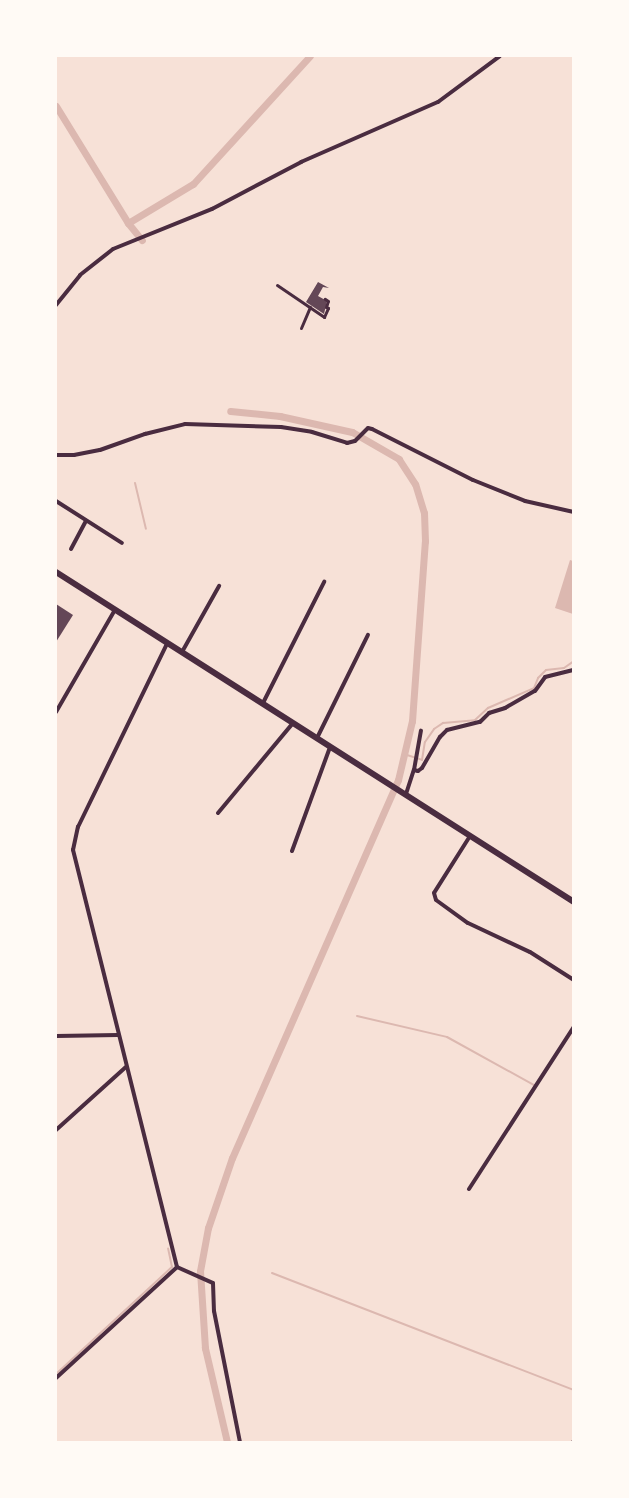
<!DOCTYPE html>
<html>
<head>
<meta charset="utf-8">
<style>
	body { margin:0 }
	#map { position:relative; width:629px; height:1498px; overflow:hidden; background:#f7e1d7; font-family:Cabin,sans-serif }
	div>[style] { position:absolute }
	.water>* { inset:0; background:#dcb8b0 }
	.stream>* { height:2px; margin:-1px; padding:0 1px; transform-origin:1px; border-radius:1px; background:#dcb8b0 }
	.canal>* { height:7px; margin:-3.5px; padding:0 3.5px; transform-origin:3.5px; border-radius:3.5px; background:#dcb8b0 }
	.building>* { inset:0; background:#644757 }
	.pedestrian>* { height:3px; margin:-1.5px; padding:0 1.5px; transform-origin:1.5px; border-radius:1.5px; background:#4a2c40 }
	.minor>* { height:4px; margin:-2px; padding:0 2px; transform-origin:2px; border-radius:2px; background:#4a2c40 }
	.primary>* { height:6px; margin:-3px; padding:0 3px; transform-origin:3px; border-radius:3px; background:#4a2c40 }
	span { translate:-50% -50%; white-space:nowrap; text-align:center; line-height:1.15; -webkit-text-stroke:5px #fffaf5; paint-order:stroke }
	.frame { position:absolute; inset:0; border:57px solid #fffaf5; pointer-events:none }
</style>
</head>
<body>
<div id="map">
	<div class="water">
		<div style="clip-path:polygon(570px 560px,573px 561px,573px 614px,555px 608px)"></div>
	</div>
	<div class="stream">
		<div style="left:135px;top:483px;width:47px;rotate:76.6deg"></div>
		<div style="left:404px;top:754px;width:19px;rotate:18deg"></div>
		<div style="left:422px;top:760px;width:18px;rotate:-81deg"></div>
		<div style="left:425px;top:742px;width:16px;rotate:-55deg"></div>
		<div style="left:434px;top:729px;width:11px;rotate:-34deg"></div>
		<div style="left:443px;top:723px;width:32px;rotate:-5deg"></div>
		<div style="left:475px;top:720px;width:18px;rotate:-43deg"></div>
		<div style="left:488px;top:708px;width:50px;rotate:-23.5deg"></div>
		<div style="left:534px;top:688px;width:11px;rotate:-68deg"></div>
		<div style="left:538px;top:678px;width:11px;rotate:-45deg"></div>
		<div style="left:546px;top:670px;width:18px;rotate:-6deg"></div>
		<div style="left:564px;top:668px;width:12px;rotate:-35deg"></div>
		<div style="left:357px;top:1016px;width:92px;rotate:13.1deg"></div>
		<div style="left:447px;top:1037px;width:99px;rotate:28.9deg"></div>
		<div style="left:272px;top:1273px;width:324px;rotate:21.2deg"></div>
		<div style="left:56px;top:1374px;width:158px;rotate:-42.7deg"></div>
		<div style="left:172px;top:1267px;width:19px;rotate:-102deg"></div>
	</div>
	<div class="canal">
		<div style="left:56px;top:106px;width:137px;rotate:58.4deg"></div>
		<div style="left:128px;top:223px;width:22px;rotate:51deg"></div>
		<div style="left:128px;top:223px;width:76px;rotate:-31deg"></div>
		<div style="left:193px;top:184px;width:173px;rotate:-47.6deg"></div>
		<div style="left:227px;top:1442px;width:97px;rotate:-103.2deg"></div>
		<div style="left:205px;top:1348px;width:77px;rotate:-93.7deg"></div>
		<div style="left:200px;top:1271px;width:44px;rotate:-79.5deg"></div>
		<div style="left:208px;top:1228px;width:74px;rotate:-71.1deg"></div>
		<div style="left:232px;top:1158px;width:413px;rotate:-66.3deg"></div>
		<div style="left:398px;top:780px;width:61px;rotate:-76.7deg"></div>
		<div style="left:412px;top:721px;width:180px;rotate:-85.9deg"></div>
		<div style="left:425px;top:541px;width:28px;rotate:-92deg"></div>
		<div style="left:424px;top:513px;width:30px;rotate:-107deg"></div>
		<div style="left:415px;top:484px;width:30px;rotate:-123deg"></div>
		<div style="left:399px;top:459px;width:54px;rotate:-150.1deg"></div>
		<div style="left:352px;top:432px;width:74px;rotate:-167.5deg"></div>
		<div style="left:280px;top:416px;width:50px;rotate:-174.3deg"></div>
	</div>
	<div class="building">
		<div style="clip-path:polygon(318px 282px,329px 288px,323px 287px,318px 296px,327px 301px,324px 314px,306px 302px)"></div>
		<div style="clip-path:polygon(56px 604px,73px 615px,56px 642px)"></div>
	</div>
	<div class="pedestrian">
		<div style="left:277px;top:285px;width:57px;rotate:34.2deg"></div>
		<div style="left:324px;top:317px;width:10px;rotate:-66deg"></div>
		<div style="left:328px;top:308px;width:2px;rotate:-153deg"></div>
		<div style="left:326px;top:307px;width:6px;rotate:-72deg"></div>
		<div style="left:328px;top:301px;width:4px;rotate:-146deg"></div>
		<div style="left:301px;top:328px;width:23px;rotate:-67deg"></div>
	</div>
	<div class="minor">
		<div style="left:56px;top:305px;width:38px;rotate:-51deg"></div>
		<div style="left:80px;top:275px;width:42px;rotate:-38.2deg"></div>
		<div style="left:113px;top:249px;width:107px;rotate:-22deg"></div>
		<div style="left:212px;top:209px;width:101px;rotate:-27.8deg"></div>
		<div style="left:301px;top:162px;width:150px;rotate:-23.7deg"></div>
		<div style="left:438px;top:102px;width:77px;rotate:-36.6deg"></div>
		<div style="left:56px;top:455px;width:18px"></div>
		<div style="left:74px;top:455px;width:26px;rotate:-11deg"></div>
		<div style="left:100px;top:450px;width:48px;rotate:-19.6deg"></div>
		<div style="left:145px;top:434px;width:41px;rotate:-14deg"></div>
		<div style="left:185px;top:424px;width:96px;rotate:1.8deg"></div>
		<div style="left:281px;top:427px;width:31px;rotate:9deg"></div>
		<div style="left:312px;top:432px;width:37px;rotate:17deg"></div>
		<div style="left:347px;top:443px;width:8px;rotate:-14deg"></div>
		<div style="left:355px;top:441px;width:18px;rotate:-45deg"></div>
		<div style="left:368px;top:428px;width:4px;rotate:14deg"></div>
		<div style="left:372px;top:429px;width:113px;rotate:26.8deg"></div>
		<div style="left:473px;top:480px;width:56px;rotate:22deg"></div>
		<div style="left:525px;top:501px;width:50px;rotate:12.7deg"></div>
		<div style="left:56px;top:501px;width:78px;rotate:32.5deg"></div>
		<div style="left:71px;top:549px;width:32px;rotate:-62deg"></div>
		<div style="left:182px;top:652px;width:76px;rotate:-60.7deg"></div>
		<div style="left:263px;top:703px;width:136px;rotate:-63.2deg"></div>
		<div style="left:56px;top:712px;width:118px;rotate:-60deg"></div>
		<div style="left:317px;top:738px;width:115px;rotate:-63.7deg"></div>
		<div style="left:414px;top:770px;width:40px;rotate:-80deg"></div>
		<div style="left:406px;top:794px;width:25px;rotate:-72deg"></div>
		<div style="left:414px;top:770px;width:4px;rotate:14deg"></div>
		<div style="left:418px;top:771px;width:5px;rotate:-37deg"></div>
		<div style="left:422px;top:768px;width:36px;rotate:-60deg"></div>
		<div style="left:440px;top:737px;width:10px;rotate:-45deg"></div>
		<div style="left:447px;top:730px;width:34px;rotate:-14deg"></div>
		<div style="left:480px;top:722px;width:13px;rotate:-45deg"></div>
		<div style="left:489px;top:713px;width:17px;rotate:-17deg"></div>
		<div style="left:505px;top:708px;width:34px;rotate:-30deg"></div>
		<div style="left:535px;top:691px;width:17px;rotate:-54deg"></div>
		<div style="left:545px;top:677px;width:30px;rotate:-14deg"></div>
		<div style="left:218px;top:813px;width:117px;rotate:-50.2deg"></div>
		<div style="left:470px;top:836px;width:67px;rotate:122.3deg"></div>
		<div style="left:434px;top:893px;width:7px;rotate:74deg"></div>
		<div style="left:436px;top:900px;width:39px;rotate:36deg"></div>
		<div style="left:468px;top:923px;width:68px;rotate:25.1deg"></div>
		<div style="left:530px;top:952px;width:52px;rotate:32.5deg"></div>
		<div style="left:292px;top:851px;width:111px;rotate:-69.9deg"></div>
		<div style="left:56px;top:1036px;width:62px;rotate:-0.9deg"></div>
		<div style="left:56px;top:1130px;width:94px;rotate:-42deg"></div>
		<div style="left:469px;top:1189px;width:193px;rotate:-57.1deg"></div>
		<div style="left:177px;top:1267px;width:39px;rotate:24deg"></div>
		<div style="left:213px;top:1283px;width:28px;rotate:88deg"></div>
		<div style="left:214px;top:1311px;width:134px;rotate:78.8deg"></div>
		<div style="left:56px;top:1378px;width:164px;rotate:-42.5deg"></div>
		<div style="left:177px;top:1267px;width:430px;rotate:-104deg"></div>
		<div style="left:73px;top:850px;width:24px;rotate:-78deg"></div>
		<div style="left:78px;top:827px;width:203px;rotate:-64.1deg"></div>
		<div style="left:573px;top:1442px;width:1px;rotate:-45deg"></div>
	</div>
	<div class="primary">
		<div style="left:56px;top:572px;width:614px;rotate:32.5deg"></div>
	</div>
	<div class="frame"></div>
</div>
</body>
</html>
